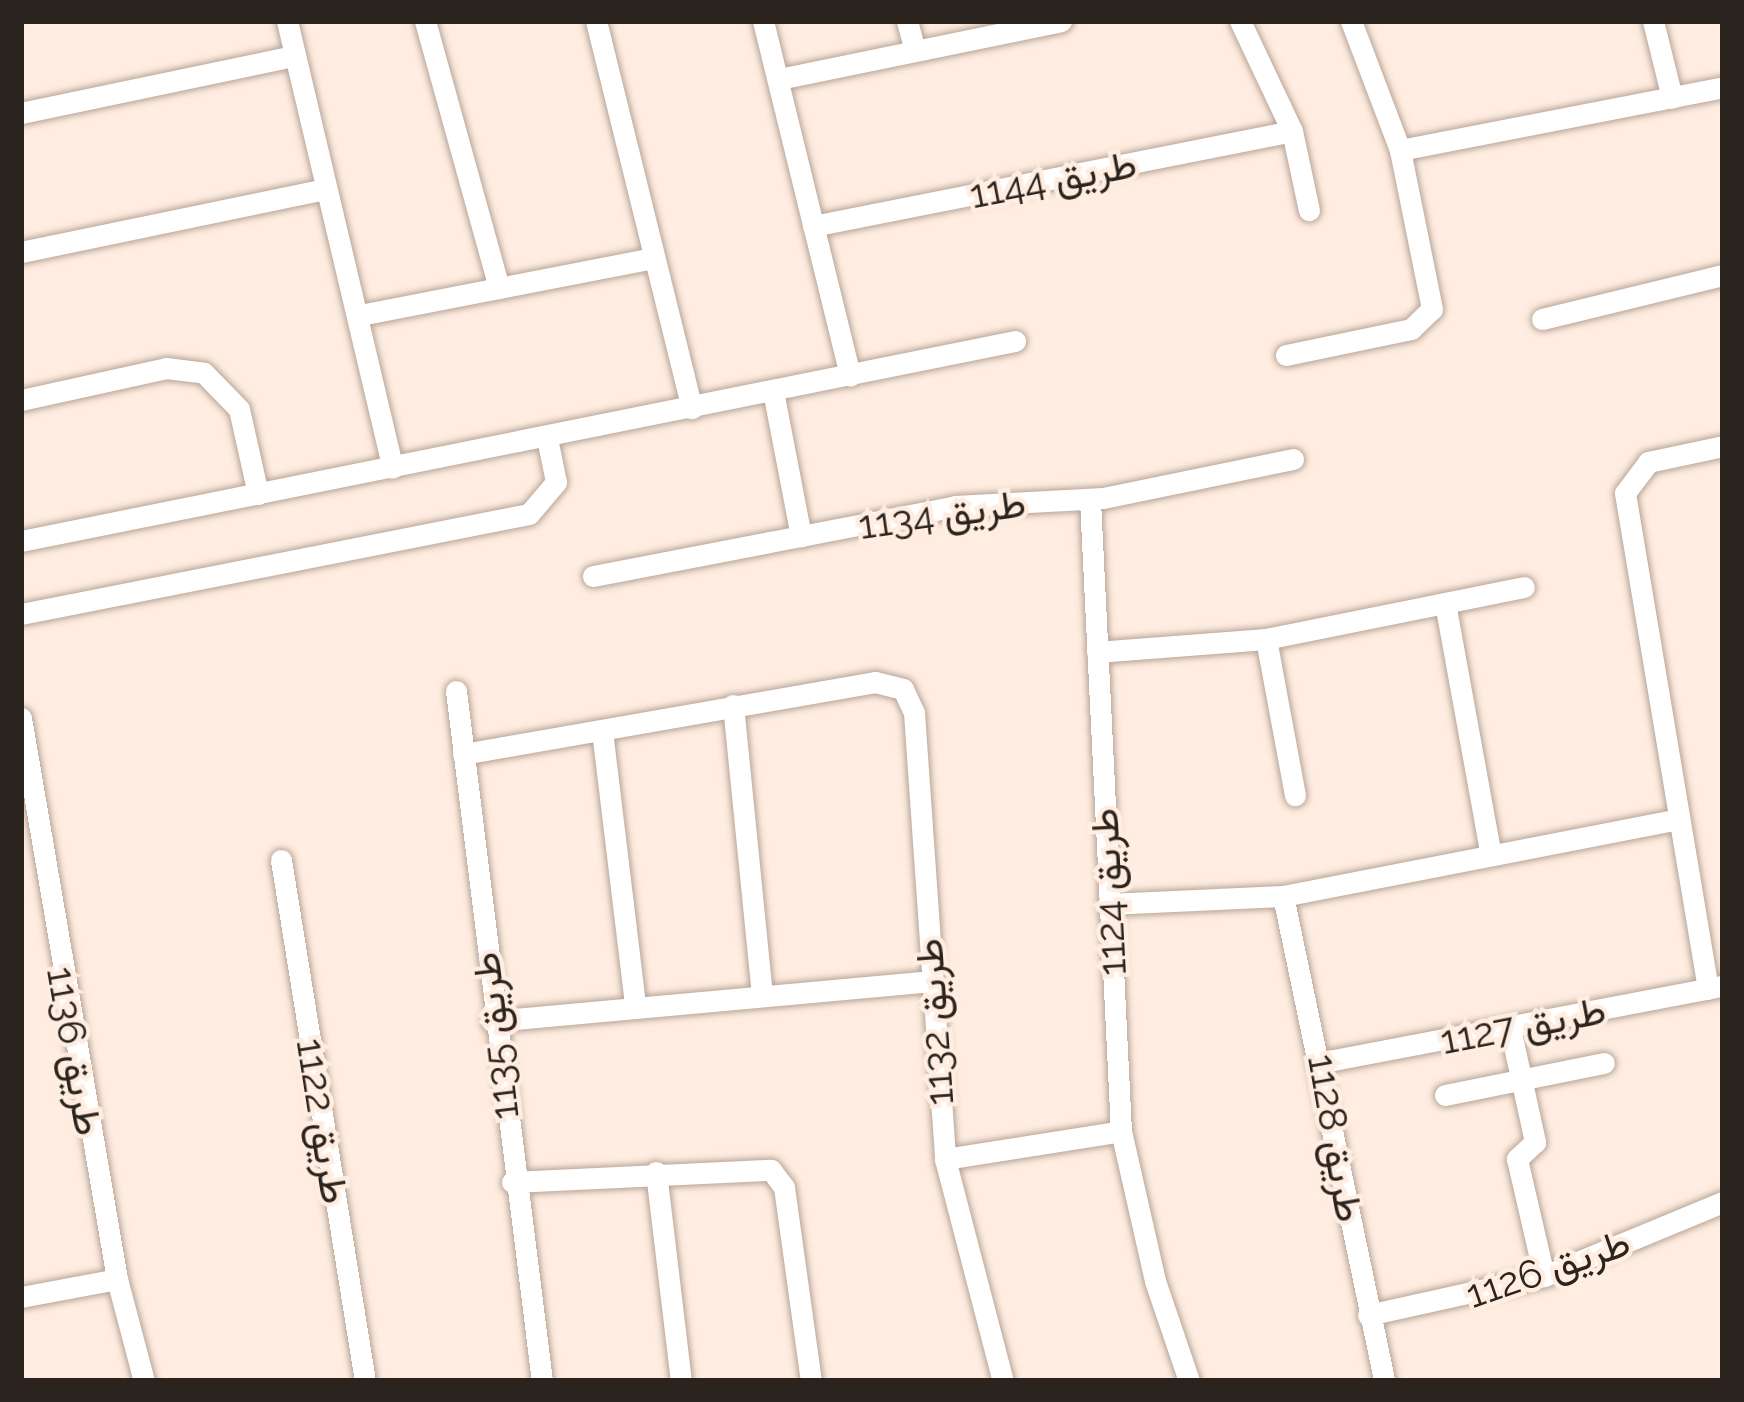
<!DOCTYPE html>
<html>
<head>
<meta charset="utf-8">
<style>
	body { margin:0 }
	#map { position:relative; width:1744px; height:1402px; overflow:hidden; background:#feede0; font-family:Raleway,Vazirmatn,sans-serif }
	div>[style] { position:absolute }
	.roads { filter:drop-shadow(0 0 3px #b9a597) drop-shadow(0 0 3px #b9a597) }
	.minor>* { height:21px; margin:-10.5px; padding:0 10.5px; transform-origin:10.5px; border-radius:10.5px; background:#fff }
	span { translate:-50% -50%; white-space:nowrap; text-align:center; line-height:1.15; -webkit-text-stroke:9px #feede0; paint-order:stroke }
	.street-label { font-size:39px; color:#2b231e }
	.frame { position:absolute; inset:0; border:24px solid #2b231e; pointer-events:none }
</style>
</head>
<body>
<div id="map">
	<div class="roads">
		<div class="minor">
			<div style="left:287px;top:21px;width:459px;rotate:76.7deg"></div>
			<div style="left:425px;top:21px;width:277px;rotate:74.5deg"></div>
			<div style="left:596px;top:21px;width:399px;rotate:76.1deg"></div>
			<div style="left:763px;top:21px;width:365px;rotate:76.2deg"></div>
			<div style="left:907px;top:21px;width:31px;rotate:75deg"></div>
			<div style="left:1240px;top:21px;width:122px;rotate:64.7deg"></div>
			<div style="left:1292px;top:131px;width:81px;rotate:77.9deg"></div>
			<div style="left:1653px;top:21px;width:79px;rotate:76.1deg"></div>
			<div style="left:779px;top:79px;width:288px;rotate:-11.6deg"></div>
			<div style="left:21px;top:113px;width:280px;rotate:-11.8deg"></div>
			<div style="left:1400px;top:150px;width:329px;rotate:-11deg"></div>
			<div style="left:813px;top:226px;width:488px;rotate:-11.2deg"></div>
			<div style="left:21px;top:252px;width:310px;rotate:-11.7deg"></div>
			<div style="left:360px;top:315px;width:298px;rotate:-11deg"></div>
			<div style="left:1542px;top:319px;width:186px;rotate:-13.7deg"></div>
			<div style="left:1286px;top:355px;width:128px;rotate:-11.7deg"></div>
			<div style="left:1411px;top:329px;width:29px;rotate:-44deg"></div>
			<div style="left:1432px;top:309px;width:162px;rotate:-101.4deg"></div>
			<div style="left:1400px;top:150px;width:138px;rotate:-110.8deg"></div>
			<div style="left:773px;top:391px;width:148px;rotate:79.1deg"></div>
			<div style="left:21px;top:400px;width:148px;rotate:-12.4deg"></div>
			<div style="left:166px;top:368px;width:38px;rotate:7deg"></div>
			<div style="left:204px;top:373px;width:50px;rotate:45.8deg"></div>
			<div style="left:239px;top:409px;width:87px;rotate:77.4deg"></div>
			<div style="left:1090px;top:500px;width:632px;rotate:87.19deg"></div>
			<div style="left:1121px;top:1131px;width:154px;rotate:77.2deg"></div>
			<div style="left:1155px;top:1281px;width:106px;rotate:71.2deg"></div>
			<div style="left:21px;top:541px;width:1014px;rotate:-11.38deg"></div>
			<div style="left:593px;top:576px;width:369px;rotate:-10.9deg"></div>
			<div style="left:955px;top:506px;width:148px;rotate:-3.1deg"></div>
			<div style="left:1103px;top:498px;width:194px;rotate:-11.6deg"></div>
			<div style="left:1445px;top:603px;width:256px;rotate:79.7deg"></div>
			<div style="left:21px;top:614px;width:518px;rotate:-11.14deg"></div>
			<div style="left:529px;top:514px;width:42px;rotate:-49.8deg"></div>
			<div style="left:556px;top:482px;width:45px;rotate:-101.6deg"></div>
			<div style="left:1266px;top:639px;width:159px;rotate:79.5deg"></div>
			<div style="left:1097px;top:652px;width:169px;rotate:-4.4deg"></div>
			<div style="left:1266px;top:639px;width:263px;rotate:-11.4deg"></div>
			<div style="left:456px;top:691px;width:695px;rotate:82.9deg"></div>
			<div style="left:733px;top:705px;width:291px;rotate:84.3deg"></div>
			<div style="left:21px;top:718px;width:569px;rotate:80.29deg"></div>
			<div style="left:117px;top:1279px;width:106px;rotate:75.2deg"></div>
			<div style="left:602px;top:731px;width:276px;rotate:83.1deg"></div>
			<div style="left:463px;top:754px;width:418px;rotate:-9.9deg"></div>
			<div style="left:875px;top:682px;width:29px;rotate:14deg"></div>
			<div style="left:903px;top:689px;width:26px;rotate:65deg"></div>
			<div style="left:914px;top:713px;width:447px;rotate:86deg"></div>
			<div style="left:945px;top:1159px;width:229px;rotate:75.4deg"></div>
			<div style="left:281px;top:860px;width:528px;rotate:80.84deg"></div>
			<div style="left:1283px;top:896px;width:495px;rotate:78.2deg"></div>
			<div style="left:1108px;top:904px;width:175px;rotate:-2.6deg"></div>
			<div style="left:1283px;top:896px;width:398px;rotate:-11deg"></div>
			<div style="left:1708px;top:989px;width:503px;rotate:-99.5deg"></div>
			<div style="left:1625px;top:493px;width:39px;rotate:-53deg"></div>
			<div style="left:1648px;top:462px;width:77px;rotate:-12deg"></div>
			<div style="left:492px;top:1021px;width:440px;rotate:-5.2deg"></div>
			<div style="left:1510px;top:1028px;width:117px;rotate:77.6deg"></div>
			<div style="left:1535px;top:1142px;width:25px;rotate:137deg"></div>
			<div style="left:1517px;top:1159px;width:120px;rotate:77deg"></div>
			<div style="left:1323px;top:1062px;width:407px;rotate:-10.8deg"></div>
			<div style="left:1445px;top:1095px;width:162px;rotate:-11.4deg"></div>
			<div style="left:945px;top:1159px;width:178px;rotate:-9deg"></div>
			<div style="left:656px;top:1172px;width:210px;rotate:83.2deg"></div>
			<div style="left:512px;top:1182px;width:259px;rotate:-2.7deg"></div>
			<div style="left:771px;top:1170px;width:21px;rotate:53deg"></div>
			<div style="left:784px;top:1187px;width:196px;rotate:82.1deg"></div>
			<div style="left:21px;top:1297px;width:98px;rotate:-10.6deg"></div>
			<div style="left:1368px;top:1315px;width:180px;rotate:-12.5deg"></div>
			<div style="left:1544px;top:1276px;width:194px;rotate:-22.5deg"></div>
		</div>
	</div>
	<div class="street-label">
		<span style="left:1053px;top:179px;rotate:-11deg">طريق 1144</span>
		<span style="left:942px;top:514px;rotate:-8deg">طريق 1134</span>
		<span style="left:1108px;top:892px;rotate:-93deg">طريق 1124</span>
		<span style="left:934px;top:1022px;rotate:-94deg">طريق 1132</span>
		<span style="left:1523px;top:1025px;rotate:-11deg">طريق 1127</span>
		<span style="left:495px;top:1036px;rotate:-97deg">طريق 1135</span>
		<span style="left:75px;top:1051px;rotate:80deg">طريق 1136</span>
		<span style="left:323px;top:1121px;rotate:81deg">طريق 1122</span>
		<span style="left:1336px;top:1138px;rotate:80deg">طريق 1128</span>
		<span style="left:1548px;top:1268px;rotate:-19deg">طريق 1126</span>
	</div>
	<div class="frame"></div>
</div>
</body>
</html>
